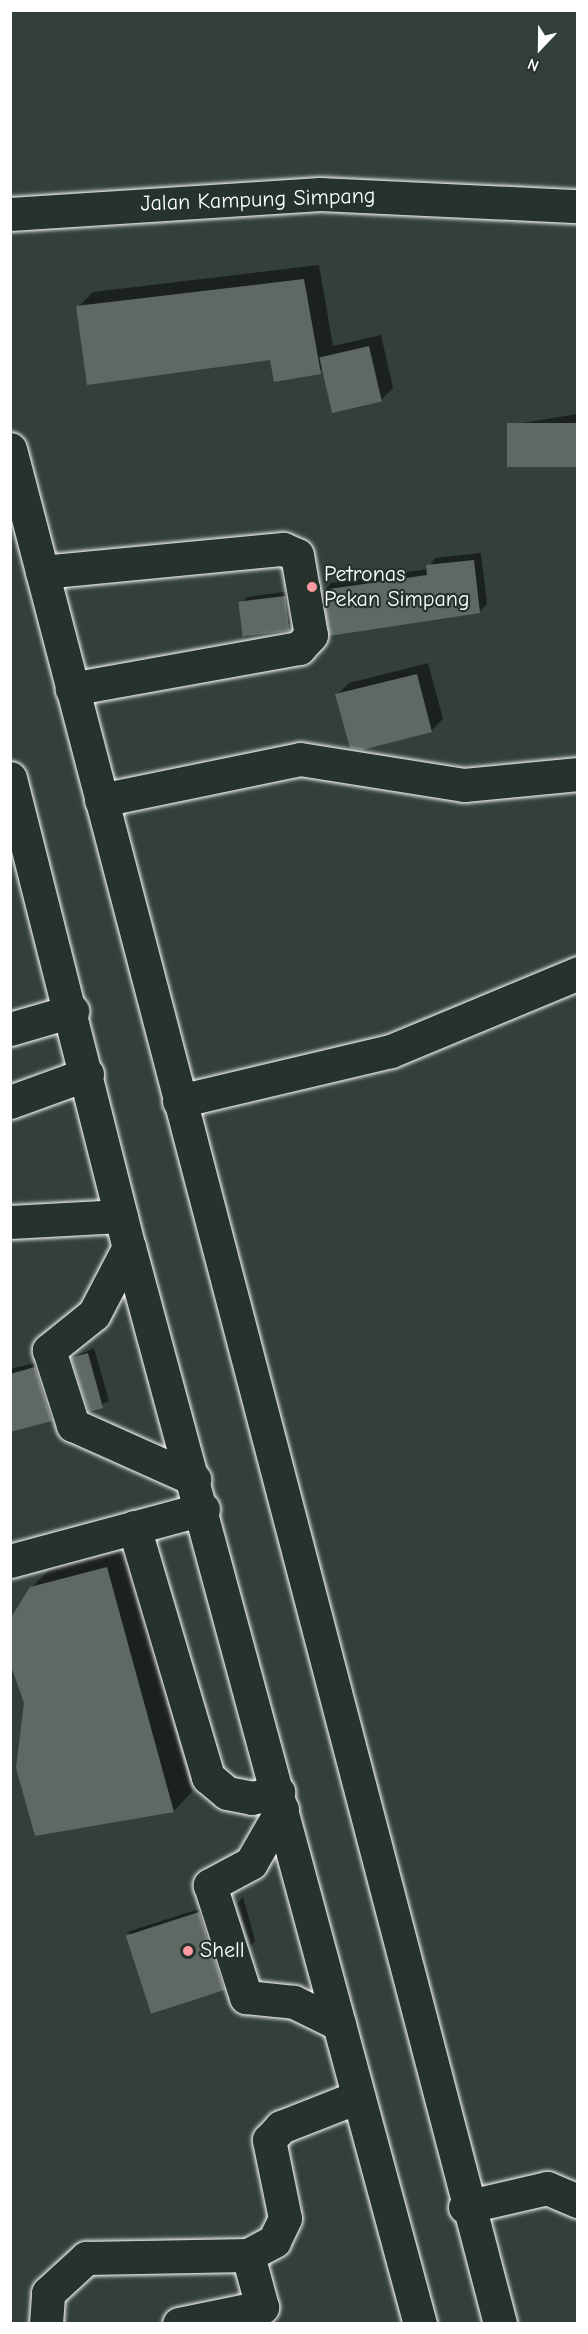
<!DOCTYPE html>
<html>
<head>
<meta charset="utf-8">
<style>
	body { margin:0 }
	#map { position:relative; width:588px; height:2334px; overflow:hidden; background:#333f3a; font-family:"Comic Neue",sans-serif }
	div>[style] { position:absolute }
	.shadow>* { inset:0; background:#0007 }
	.building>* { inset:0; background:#5f6964; transform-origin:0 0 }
	.roads { filter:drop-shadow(0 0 2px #fff) drop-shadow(0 0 2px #fff) }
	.minor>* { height:33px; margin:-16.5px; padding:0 16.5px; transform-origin:16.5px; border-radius:16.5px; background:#26332d }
	.highway>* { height:33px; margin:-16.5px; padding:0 16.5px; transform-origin:16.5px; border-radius:16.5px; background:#26332d }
	.dots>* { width:16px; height:16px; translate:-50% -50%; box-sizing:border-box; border:3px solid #26332d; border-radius:50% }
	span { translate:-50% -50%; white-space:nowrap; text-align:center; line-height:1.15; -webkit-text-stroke:4.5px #26332d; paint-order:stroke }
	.street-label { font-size:22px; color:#fff }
	.poi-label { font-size:22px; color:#fff }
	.left { translate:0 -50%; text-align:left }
	.frame { position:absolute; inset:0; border:12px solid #fff; pointer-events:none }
	.north { position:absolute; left:510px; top:18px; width:60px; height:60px; -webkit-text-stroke:4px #26332d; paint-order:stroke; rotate:202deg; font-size:16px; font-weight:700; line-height:24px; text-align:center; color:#fff }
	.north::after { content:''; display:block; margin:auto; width:21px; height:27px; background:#fff; clip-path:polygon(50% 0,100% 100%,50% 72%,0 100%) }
</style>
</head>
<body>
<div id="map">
	<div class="shadow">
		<div style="clip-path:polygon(319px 265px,333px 346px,381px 335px,393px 388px,381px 400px,323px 370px,78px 307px,93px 292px)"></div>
		<div style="clip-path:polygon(578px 414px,578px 466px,510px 435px,522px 423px)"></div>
		<div style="clip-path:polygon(481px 553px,487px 604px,479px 612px,324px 591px,331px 583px,428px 569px,435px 558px)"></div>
		<div style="clip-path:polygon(291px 591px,296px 622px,246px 637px,241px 603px,247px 597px)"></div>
		<div style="clip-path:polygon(428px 663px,443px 719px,431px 731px,337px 695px,349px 683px)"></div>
		<div style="clip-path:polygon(94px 1348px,109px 1401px,89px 1410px,73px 1358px)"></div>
		<div style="clip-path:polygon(42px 1361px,59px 1413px,51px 1420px,10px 1431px,10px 1369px)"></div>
		<div style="clip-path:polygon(126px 1549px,192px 1792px,174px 1811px,31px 1588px,50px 1569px)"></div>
		<div style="clip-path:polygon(243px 1897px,255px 1941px,251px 1946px,237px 1903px)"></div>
		<div style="clip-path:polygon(205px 1907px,229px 1982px,223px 1988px,127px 1932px)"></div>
	</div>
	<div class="building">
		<div style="clip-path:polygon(304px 279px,321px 374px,274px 382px,270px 360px,87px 385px,76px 306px)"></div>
		<div style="left:369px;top:346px;width:57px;height:51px;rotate:77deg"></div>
		<div style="left:578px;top:423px;width:44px;height:71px;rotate:90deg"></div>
		<div style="clip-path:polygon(474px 560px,480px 613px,329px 636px,322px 590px,427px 575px,426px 565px)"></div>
		<div style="left:285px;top:596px;width:35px;height:47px;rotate:83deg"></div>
		<div style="clip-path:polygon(417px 674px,432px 732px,362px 750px,350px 748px,335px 694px)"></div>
		<div style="clip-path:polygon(88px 1353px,103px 1408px,89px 1412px,71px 1358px)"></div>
		<div style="clip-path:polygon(35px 1367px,52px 1421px,10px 1432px,10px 1374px)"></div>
		<div style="clip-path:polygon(107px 1567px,174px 1812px,35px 1836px,16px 1768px,24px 1703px,10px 1663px,10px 1619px,30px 1587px)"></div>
		<div style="left:199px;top:1912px;width:82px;height:77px;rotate:72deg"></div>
	</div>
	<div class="roads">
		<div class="minor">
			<div style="left:10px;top:214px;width:311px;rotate:-3.7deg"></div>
			<div style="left:320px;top:194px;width:258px;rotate:2.7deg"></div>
			<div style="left:42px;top:572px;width:242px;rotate:-5.5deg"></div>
			<div style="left:283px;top:549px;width:15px;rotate:23deg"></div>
			<div style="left:297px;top:555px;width:81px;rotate:80.1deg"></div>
			<div style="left:311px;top:635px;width:18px;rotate:133deg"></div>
			<div style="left:299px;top:648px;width:231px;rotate:169.8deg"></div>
			<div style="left:101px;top:800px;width:203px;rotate:-11.6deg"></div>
			<div style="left:300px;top:759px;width:166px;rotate:9deg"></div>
			<div style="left:464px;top:785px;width:115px;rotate:-5.5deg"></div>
			<div style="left:10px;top:1029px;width:65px;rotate:-16.2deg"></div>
			<div style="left:179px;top:1101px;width:218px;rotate:-13.3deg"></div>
			<div style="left:391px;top:1051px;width:203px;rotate:-22.6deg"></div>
			<div style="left:10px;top:1102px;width:82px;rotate:-20deg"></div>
			<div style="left:10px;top:1222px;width:111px;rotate:-3.1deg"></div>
			<div style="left:129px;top:1247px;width:76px;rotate:117.6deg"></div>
			<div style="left:94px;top:1314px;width:58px;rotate:141.3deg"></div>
			<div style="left:49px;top:1350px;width:79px;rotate:72.3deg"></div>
			<div style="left:73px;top:1425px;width:133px;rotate:24.1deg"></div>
			<div style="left:134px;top:1527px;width:261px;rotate:73.5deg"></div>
			<div style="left:208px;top:1777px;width:25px;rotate:40deg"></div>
			<div style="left:227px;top:1793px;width:25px;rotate:11deg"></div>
			<div style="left:252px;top:1798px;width:27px;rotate:-13deg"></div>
			<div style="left:10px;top:1561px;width:200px;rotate:-15.1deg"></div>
			<div style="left:282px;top:1809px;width:62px;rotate:119.9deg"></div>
			<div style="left:251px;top:1863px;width:47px;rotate:151.8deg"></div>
			<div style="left:210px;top:1885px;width:118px;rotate:72.2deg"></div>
			<div style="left:246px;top:1997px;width:48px;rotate:5.9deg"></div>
			<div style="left:294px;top:2002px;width:50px;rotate:26.1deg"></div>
			<div style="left:465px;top:2207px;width:84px;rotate:-13deg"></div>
			<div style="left:547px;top:2188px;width:34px;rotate:23deg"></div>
			<div style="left:46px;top:2324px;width:31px;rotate:-86deg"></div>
			<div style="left:48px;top:2293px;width:52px;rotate:-42.6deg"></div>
			<div style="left:86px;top:2258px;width:162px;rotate:-1.1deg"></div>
			<div style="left:248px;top:2255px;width:30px;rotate:-28deg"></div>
			<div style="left:274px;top:2241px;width:25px;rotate:-64deg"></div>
			<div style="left:285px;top:2218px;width:80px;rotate:-101.6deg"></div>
			<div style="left:269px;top:2140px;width:18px;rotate:-47deg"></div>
			<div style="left:281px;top:2127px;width:79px;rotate:-21.4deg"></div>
			<div style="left:179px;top:2324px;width:85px;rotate:-11.6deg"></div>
			<div style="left:262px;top:2307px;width:54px;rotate:-105.1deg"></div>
		</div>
		<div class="highway">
			<div style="left:10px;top:449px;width:1938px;rotate:75.35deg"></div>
			<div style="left:10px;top:778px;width:484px;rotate:75.8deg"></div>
			<div style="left:129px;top:1247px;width:1116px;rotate:74.88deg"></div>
		</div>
	</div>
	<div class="dots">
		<div style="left:312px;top:587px;background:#ff9aa2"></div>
		<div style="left:188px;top:1951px;background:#ff9aa2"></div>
	</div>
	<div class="street-label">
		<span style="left:258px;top:200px;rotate:-2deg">Jalan Kampung Simpang</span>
	</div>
	<div class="poi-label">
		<span class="left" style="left:324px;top:587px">Petronas<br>Pekan Simpang</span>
		<span class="left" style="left:200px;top:1951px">Shell</span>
	</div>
	<div class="frame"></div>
	<div class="north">N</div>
</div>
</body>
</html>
